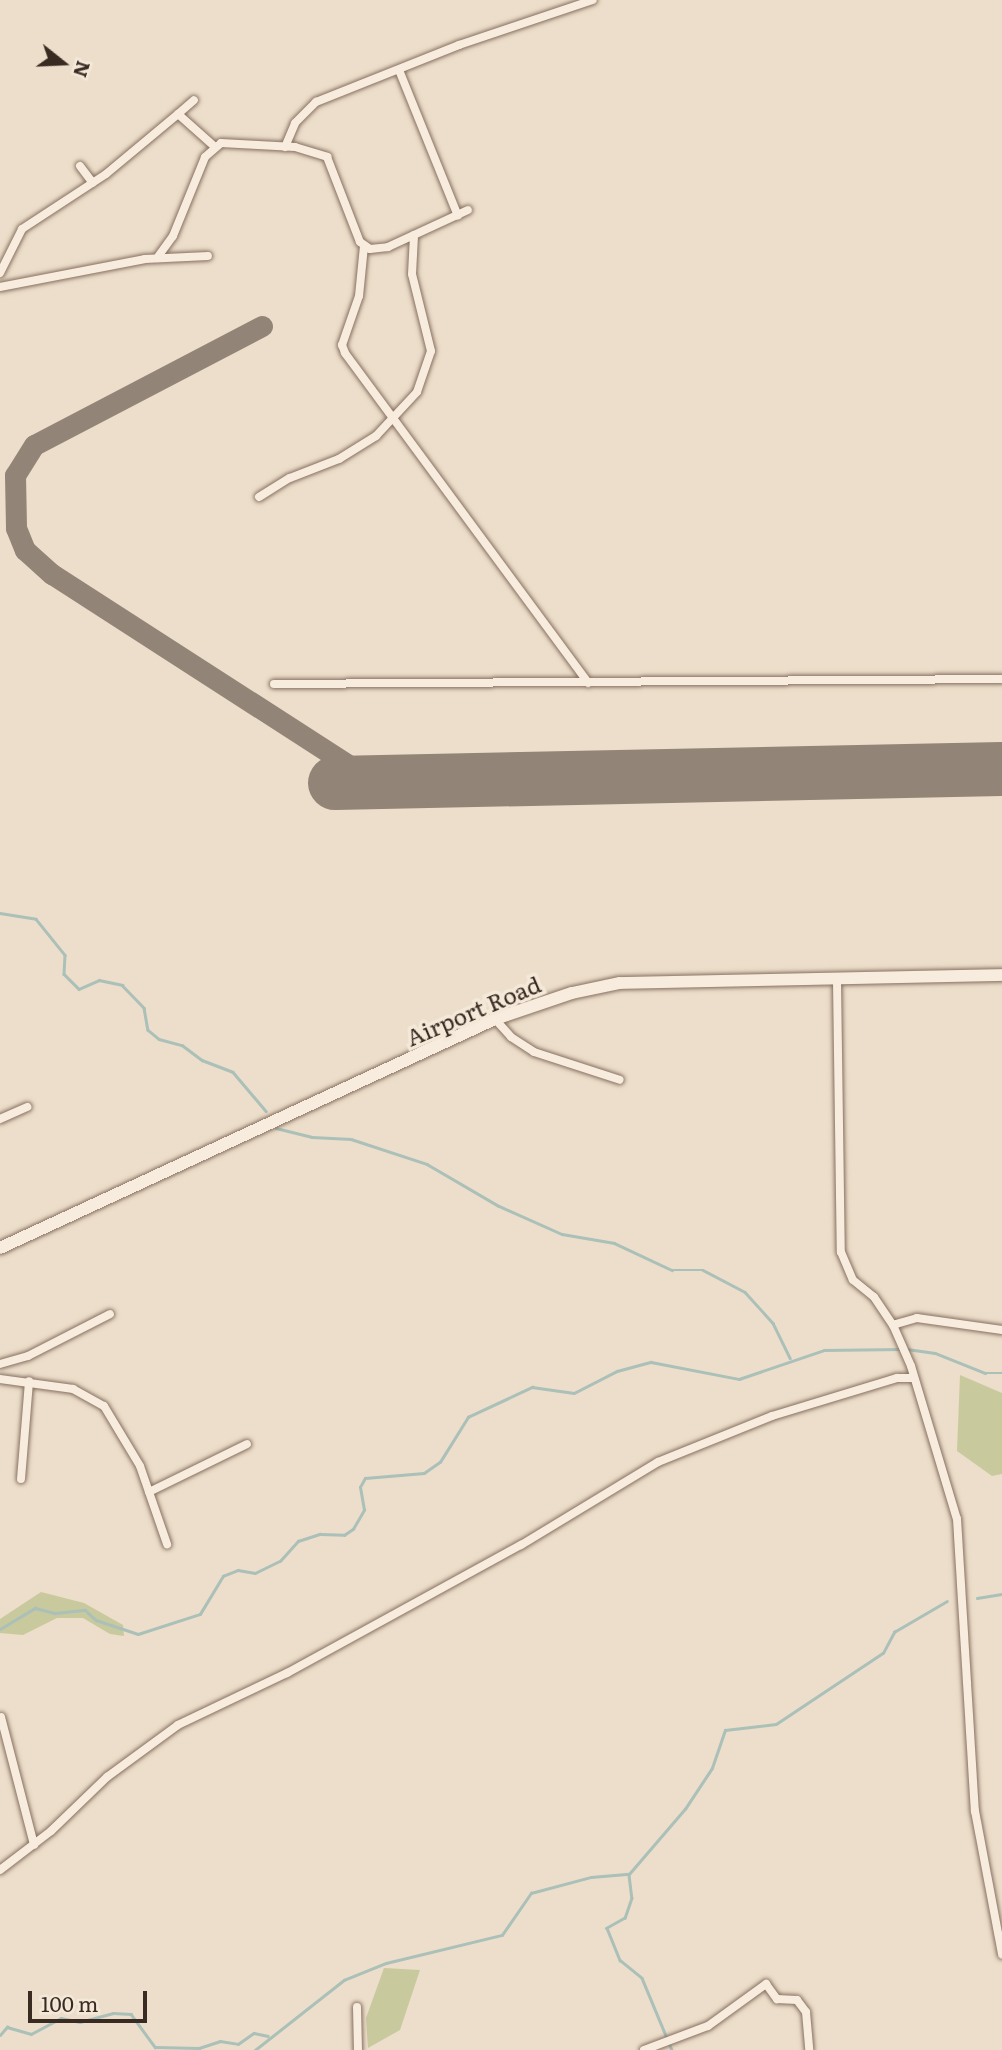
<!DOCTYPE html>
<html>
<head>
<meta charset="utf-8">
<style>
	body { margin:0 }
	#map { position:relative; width:1002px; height:2050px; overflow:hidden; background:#ecdeca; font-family:Literata,serif }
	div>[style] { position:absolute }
	.green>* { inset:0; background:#c9c99e }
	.stream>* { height:2.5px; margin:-1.25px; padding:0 1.25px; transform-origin:1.25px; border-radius:1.25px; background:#aac0b8 }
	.taxiway>* { height:21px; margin:-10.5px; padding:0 10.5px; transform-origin:10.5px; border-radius:10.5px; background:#928476 }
	.runway>* { height:54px; margin:-27px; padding:0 27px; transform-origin:27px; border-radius:27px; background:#928476 }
	.roads { filter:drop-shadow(0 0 2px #877060) drop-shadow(0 0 2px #877060) }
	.street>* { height:8px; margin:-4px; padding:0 4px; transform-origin:4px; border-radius:4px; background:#f7ecdd }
	.secondary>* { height:12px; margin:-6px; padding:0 6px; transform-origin:6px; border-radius:6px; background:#f7ecdd }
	span { translate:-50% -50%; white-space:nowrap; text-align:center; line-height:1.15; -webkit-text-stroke:7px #f4e9d9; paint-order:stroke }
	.street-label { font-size:23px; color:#392a22 }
	.north { position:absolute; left:28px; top:28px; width:70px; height:70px; -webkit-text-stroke:5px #f4e9d9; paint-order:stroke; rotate:108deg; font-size:19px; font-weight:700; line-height:28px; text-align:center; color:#392a22 }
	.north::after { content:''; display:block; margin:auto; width:24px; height:32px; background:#392a22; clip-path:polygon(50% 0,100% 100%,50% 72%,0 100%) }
	.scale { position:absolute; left:28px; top:1991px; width:119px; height:32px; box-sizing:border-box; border:4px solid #392a22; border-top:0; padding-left:9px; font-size:21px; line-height:24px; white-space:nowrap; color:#392a22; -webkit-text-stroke:5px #f4e9d9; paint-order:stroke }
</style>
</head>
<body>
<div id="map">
	<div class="green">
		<div style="clip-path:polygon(960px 1375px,1002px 1393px,1002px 1474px,992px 1476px,957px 1451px)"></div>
		<div style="clip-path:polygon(41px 1592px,84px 1603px,123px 1625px,124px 1636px,110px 1634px,83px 1618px,57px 1618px,23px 1635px,0 1633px,0 1619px)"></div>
		<div style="clip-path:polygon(384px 1968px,420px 1970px,400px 2030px,368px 2048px,366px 2018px)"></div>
	</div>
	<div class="stream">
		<div style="left:0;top:913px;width:36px;rotate:9deg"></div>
		<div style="left:36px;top:919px;width:46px;rotate:51.1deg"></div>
		<div style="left:65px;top:955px;width:19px;rotate:93deg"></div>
		<div style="left:64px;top:974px;width:21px;rotate:45deg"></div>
		<div style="left:79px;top:989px;width:22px;rotate:-24deg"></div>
		<div style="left:99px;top:980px;width:24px;rotate:12deg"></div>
		<div style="left:122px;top:985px;width:32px;rotate:46deg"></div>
		<div style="left:144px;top:1008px;width:22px;rotate:80deg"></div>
		<div style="left:148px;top:1030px;width:14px;rotate:39deg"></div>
		<div style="left:159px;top:1039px;width:24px;rotate:15deg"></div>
		<div style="left:182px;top:1045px;width:25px;rotate:37deg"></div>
		<div style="left:202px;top:1060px;width:33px;rotate:21deg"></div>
		<div style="left:233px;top:1072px;width:51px;rotate:49.8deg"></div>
		<div style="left:276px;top:1128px;width:37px;rotate:14deg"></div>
		<div style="left:312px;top:1137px;width:39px;rotate:3deg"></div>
		<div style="left:351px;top:1139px;width:80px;rotate:18.2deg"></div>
		<div style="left:427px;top:1164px;width:83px;rotate:30.3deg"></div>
		<div style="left:499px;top:1206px;width:69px;rotate:24deg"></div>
		<div style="left:562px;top:1234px;width:53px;rotate:9.8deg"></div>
		<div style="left:614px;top:1243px;width:64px;rotate:25deg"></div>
		<div style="left:672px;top:1270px;width:31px"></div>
		<div style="left:703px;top:1270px;width:47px;rotate:27.6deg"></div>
		<div style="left:745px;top:1292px;width:42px;rotate:47.9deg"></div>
		<div style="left:773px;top:1323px;width:39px;rotate:64deg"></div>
		<div style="left:907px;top:1349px;width:28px;rotate:8deg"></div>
		<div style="left:935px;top:1353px;width:54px;rotate:21.8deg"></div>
		<div style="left:985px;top:1373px;width:17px"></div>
		<div style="left:977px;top:1598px;width:25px;rotate:-9deg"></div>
		<div style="left:0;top:1629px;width:41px;rotate:-31deg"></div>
		<div style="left:35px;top:1608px;width:21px;rotate:14deg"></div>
		<div style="left:55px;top:1613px;width:30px;rotate:-6deg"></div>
		<div style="left:85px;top:1610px;width:15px;rotate:42deg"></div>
		<div style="left:96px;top:1620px;width:44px;rotate:18.4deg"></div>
		<div style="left:138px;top:1634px;width:65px;rotate:-17.9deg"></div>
		<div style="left:200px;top:1614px;width:44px;rotate:-58.8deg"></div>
		<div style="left:223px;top:1576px;width:16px;rotate:-22deg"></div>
		<div style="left:238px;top:1570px;width:17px;rotate:10deg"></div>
		<div style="left:255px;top:1573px;width:28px;rotate:-26deg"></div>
		<div style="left:280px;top:1561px;width:27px;rotate:-48deg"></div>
		<div style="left:298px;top:1541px;width:23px;rotate:-18deg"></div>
		<div style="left:320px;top:1534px;width:24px;rotate:2deg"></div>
		<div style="left:344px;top:1535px;width:11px;rotate:-34deg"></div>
		<div style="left:353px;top:1529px;width:22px;rotate:-60deg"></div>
		<div style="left:364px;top:1510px;width:23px;rotate:-100deg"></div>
		<div style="left:360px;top:1487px;width:10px;rotate:-61deg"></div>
		<div style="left:365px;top:1478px;width:59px;rotate:-4.8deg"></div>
		<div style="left:424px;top:1473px;width:19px;rotate:-35deg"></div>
		<div style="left:440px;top:1462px;width:53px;rotate:-58.1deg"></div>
		<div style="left:468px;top:1417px;width:71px;rotate:-25.1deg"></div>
		<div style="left:532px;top:1387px;width:42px;rotate:8.1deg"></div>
		<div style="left:574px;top:1393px;width:48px;rotate:-27.1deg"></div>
		<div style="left:617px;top:1371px;width:35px;rotate:-15deg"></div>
		<div style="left:651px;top:1362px;width:90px;rotate:10.9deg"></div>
		<div style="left:739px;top:1379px;width:90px;rotate:-18.8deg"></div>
		<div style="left:824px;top:1350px;width:77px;rotate:-0.7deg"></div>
		<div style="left:629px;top:1875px;width:23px;rotate:83deg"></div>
		<div style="left:632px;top:1898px;width:21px;rotate:109deg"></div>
		<div style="left:625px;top:1918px;width:21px;rotate:151deg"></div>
		<div style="left:607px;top:1928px;width:35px;rotate:68deg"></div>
		<div style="left:620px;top:1960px;width:28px;rotate:39deg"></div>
		<div style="left:642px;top:1978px;width:78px;rotate:67.4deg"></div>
		<div style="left:0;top:2035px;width:11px;rotate:-49deg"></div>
		<div style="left:7px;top:2027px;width:25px;rotate:16deg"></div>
		<div style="left:31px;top:2034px;width:34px;rotate:-28deg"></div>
		<div style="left:61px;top:2018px;width:19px;rotate:12deg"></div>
		<div style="left:80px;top:2022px;width:34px;rotate:-15deg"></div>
		<div style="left:113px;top:2013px;width:18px;rotate:3deg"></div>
		<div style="left:131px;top:2014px;width:41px;rotate:54deg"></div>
		<div style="left:155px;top:2047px;width:44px;rotate:1.3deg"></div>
		<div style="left:199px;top:2048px;width:22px;rotate:-18deg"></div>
		<div style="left:220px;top:2041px;width:18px;rotate:9deg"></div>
		<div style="left:238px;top:2044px;width:19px;rotate:-35deg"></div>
		<div style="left:254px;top:2033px;width:14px;rotate:12deg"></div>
		<div style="left:255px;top:2050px;width:113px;rotate:-38.2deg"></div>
		<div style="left:344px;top:1980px;width:45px;rotate:-22deg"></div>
		<div style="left:386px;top:1963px;width:119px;rotate:-13.6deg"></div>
		<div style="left:502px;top:1935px;width:51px;rotate:-55.4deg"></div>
		<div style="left:531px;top:1893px;width:62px;rotate:-14.9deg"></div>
		<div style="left:591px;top:1877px;width:38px;rotate:-5deg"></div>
		<div style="left:629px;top:1874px;width:86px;rotate:-49.3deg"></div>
		<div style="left:685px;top:1809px;width:49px;rotate:-56.6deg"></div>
		<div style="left:712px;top:1768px;width:40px;rotate:-71.1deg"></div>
		<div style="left:725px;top:1730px;width:51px;rotate:-6.7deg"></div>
		<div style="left:776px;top:1724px;width:128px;rotate:-33.6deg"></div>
		<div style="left:883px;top:1653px;width:24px;rotate:-62deg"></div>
		<div style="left:894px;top:1632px;width:61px;rotate:-30.3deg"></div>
	</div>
	<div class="taxiway">
		<div style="left:262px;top:326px;width:257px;rotate:152.4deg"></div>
		<div style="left:34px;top:445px;width:36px;rotate:122deg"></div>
		<div style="left:15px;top:475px;width:53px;rotate:88.9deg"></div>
		<div style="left:16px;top:528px;width:24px;rotate:68deg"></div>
		<div style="left:25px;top:550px;width:36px;rotate:42deg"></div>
		<div style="left:52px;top:574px;width:384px;rotate:32.8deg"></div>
	</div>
	<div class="runway">
		<div style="left:335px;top:783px;width:667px;rotate:-1.2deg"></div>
	</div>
	<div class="roads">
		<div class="street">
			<div style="left:399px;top:70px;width:157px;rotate:68deg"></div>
			<div style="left:178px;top:114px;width:21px;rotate:-41deg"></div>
			<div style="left:285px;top:147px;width:26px;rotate:-67deg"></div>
			<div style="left:295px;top:123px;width:30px;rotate:-45deg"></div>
			<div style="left:316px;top:102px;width:154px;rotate:-21.7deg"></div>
			<div style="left:459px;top:45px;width:141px;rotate:-18.6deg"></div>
			<div style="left:80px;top:166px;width:21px;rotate:53deg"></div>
			<div style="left:364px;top:246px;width:50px;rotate:95.7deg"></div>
			<div style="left:359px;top:296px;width:52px;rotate:109.1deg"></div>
			<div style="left:342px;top:345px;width:9px;rotate:69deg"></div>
			<div style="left:345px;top:353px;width:410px;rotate:53.6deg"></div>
			<div style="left:157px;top:258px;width:27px;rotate:-54deg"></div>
			<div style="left:173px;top:236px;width:85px;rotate:-67.9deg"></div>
			<div style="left:205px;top:157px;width:21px;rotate:-41deg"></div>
			<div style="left:221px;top:143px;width:74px;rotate:3.1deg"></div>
			<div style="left:295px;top:147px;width:34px;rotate:17deg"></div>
			<div style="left:327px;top:157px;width:91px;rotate:68.8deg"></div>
			<div style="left:360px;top:242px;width:12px;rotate:35deg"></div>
			<div style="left:370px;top:249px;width:18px;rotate:-6deg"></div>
			<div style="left:388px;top:247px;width:88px;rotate:-24.8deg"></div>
			<div style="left:0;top:273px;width:49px;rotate:-63.4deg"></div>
			<div style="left:22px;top:229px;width:100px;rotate:-33.2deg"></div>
			<div style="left:106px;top:174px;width:94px;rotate:-39.8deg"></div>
			<div style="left:178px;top:114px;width:50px;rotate:41.7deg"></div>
			<div style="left:0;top:287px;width:148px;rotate:-10.9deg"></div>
			<div style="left:145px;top:259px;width:63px;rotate:-2.7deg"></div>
			<div style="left:259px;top:497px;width:36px;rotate:-32deg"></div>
			<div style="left:290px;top:478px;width:53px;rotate:-21.2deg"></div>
			<div style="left:339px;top:459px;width:44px;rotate:-31.9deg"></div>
			<div style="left:376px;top:436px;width:60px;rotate:-47deg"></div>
			<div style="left:417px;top:392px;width:43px;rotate:-71.1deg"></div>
			<div style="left:431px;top:351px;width:79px;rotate:-103.9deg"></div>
			<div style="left:412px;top:274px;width:39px;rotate:-87deg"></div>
			<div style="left:274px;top:684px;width:728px;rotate:-0.39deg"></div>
			<div style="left:837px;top:981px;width:271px;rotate:89.2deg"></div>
			<div style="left:841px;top:1252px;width:30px;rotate:67deg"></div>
			<div style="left:853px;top:1280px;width:27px;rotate:39deg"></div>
			<div style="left:874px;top:1297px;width:34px;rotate:56deg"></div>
			<div style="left:495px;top:1019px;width:24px;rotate:48deg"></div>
			<div style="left:511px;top:1037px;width:27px;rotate:33deg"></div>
			<div style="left:534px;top:1052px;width:90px;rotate:18deg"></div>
			<div style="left:0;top:1119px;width:30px;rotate:-24deg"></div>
			<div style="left:1002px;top:1330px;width:86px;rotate:-172deg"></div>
			<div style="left:917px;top:1318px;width:25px;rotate:164deg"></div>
			<div style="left:893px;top:1325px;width:45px;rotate:66.3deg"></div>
			<div style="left:911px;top:1366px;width:160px;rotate:73.3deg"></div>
			<div style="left:957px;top:1519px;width:293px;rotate:86.5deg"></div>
			<div style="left:975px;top:1811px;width:146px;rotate:79.3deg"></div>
			<div style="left:0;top:1364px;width:29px;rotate:-16deg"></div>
			<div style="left:28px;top:1356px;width:92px;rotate:-27.1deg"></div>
			<div style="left:0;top:1379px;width:74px;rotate:7.8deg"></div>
			<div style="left:73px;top:1389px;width:35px;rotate:29deg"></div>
			<div style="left:104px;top:1406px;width:70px;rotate:59deg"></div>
			<div style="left:140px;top:1466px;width:83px;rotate:70.9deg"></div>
			<div style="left:21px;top:1479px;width:98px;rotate:-85.3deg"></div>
			<div style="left:149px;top:1492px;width:109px;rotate:-26.1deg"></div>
			<div style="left:1px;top:1717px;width:132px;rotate:75.5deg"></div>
			<div style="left:0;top:1870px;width:64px;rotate:-37.4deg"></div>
			<div style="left:51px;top:1831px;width:78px;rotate:-44deg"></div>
			<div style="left:107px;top:1777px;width:88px;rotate:-36.2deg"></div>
			<div style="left:178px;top:1725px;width:121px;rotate:-25.5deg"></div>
			<div style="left:287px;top:1673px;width:267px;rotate:-28.7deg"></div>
			<div style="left:521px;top:1545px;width:160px;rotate:-31.2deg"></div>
			<div style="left:658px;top:1462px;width:123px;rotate:-22deg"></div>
			<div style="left:772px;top:1416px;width:131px;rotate:-16.9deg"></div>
			<div style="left:897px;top:1378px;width:17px"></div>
			<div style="left:357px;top:2007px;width:43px;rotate:88.7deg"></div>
			<div style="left:644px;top:2050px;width:68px;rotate:-20.6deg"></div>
			<div style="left:708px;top:2026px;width:72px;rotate:-35.9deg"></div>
			<div style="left:766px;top:1984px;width:19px;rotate:54deg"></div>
			<div style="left:777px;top:1999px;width:20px;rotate:3deg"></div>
			<div style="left:797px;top:2000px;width:15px;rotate:53deg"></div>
			<div style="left:806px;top:2012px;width:38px;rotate:85deg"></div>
		</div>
		<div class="secondary">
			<div style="left:0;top:1248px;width:545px;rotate:-24.83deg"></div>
			<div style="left:495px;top:1019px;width:81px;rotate:-18.7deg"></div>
			<div style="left:572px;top:993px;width:49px;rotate:-11.8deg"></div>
			<div style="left:620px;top:983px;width:382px;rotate:-1.2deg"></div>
		</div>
	</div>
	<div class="street-label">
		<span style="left:473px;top:1010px;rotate:-23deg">Airport Road</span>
	</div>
	<div class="north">N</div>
	<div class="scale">100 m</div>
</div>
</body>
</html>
